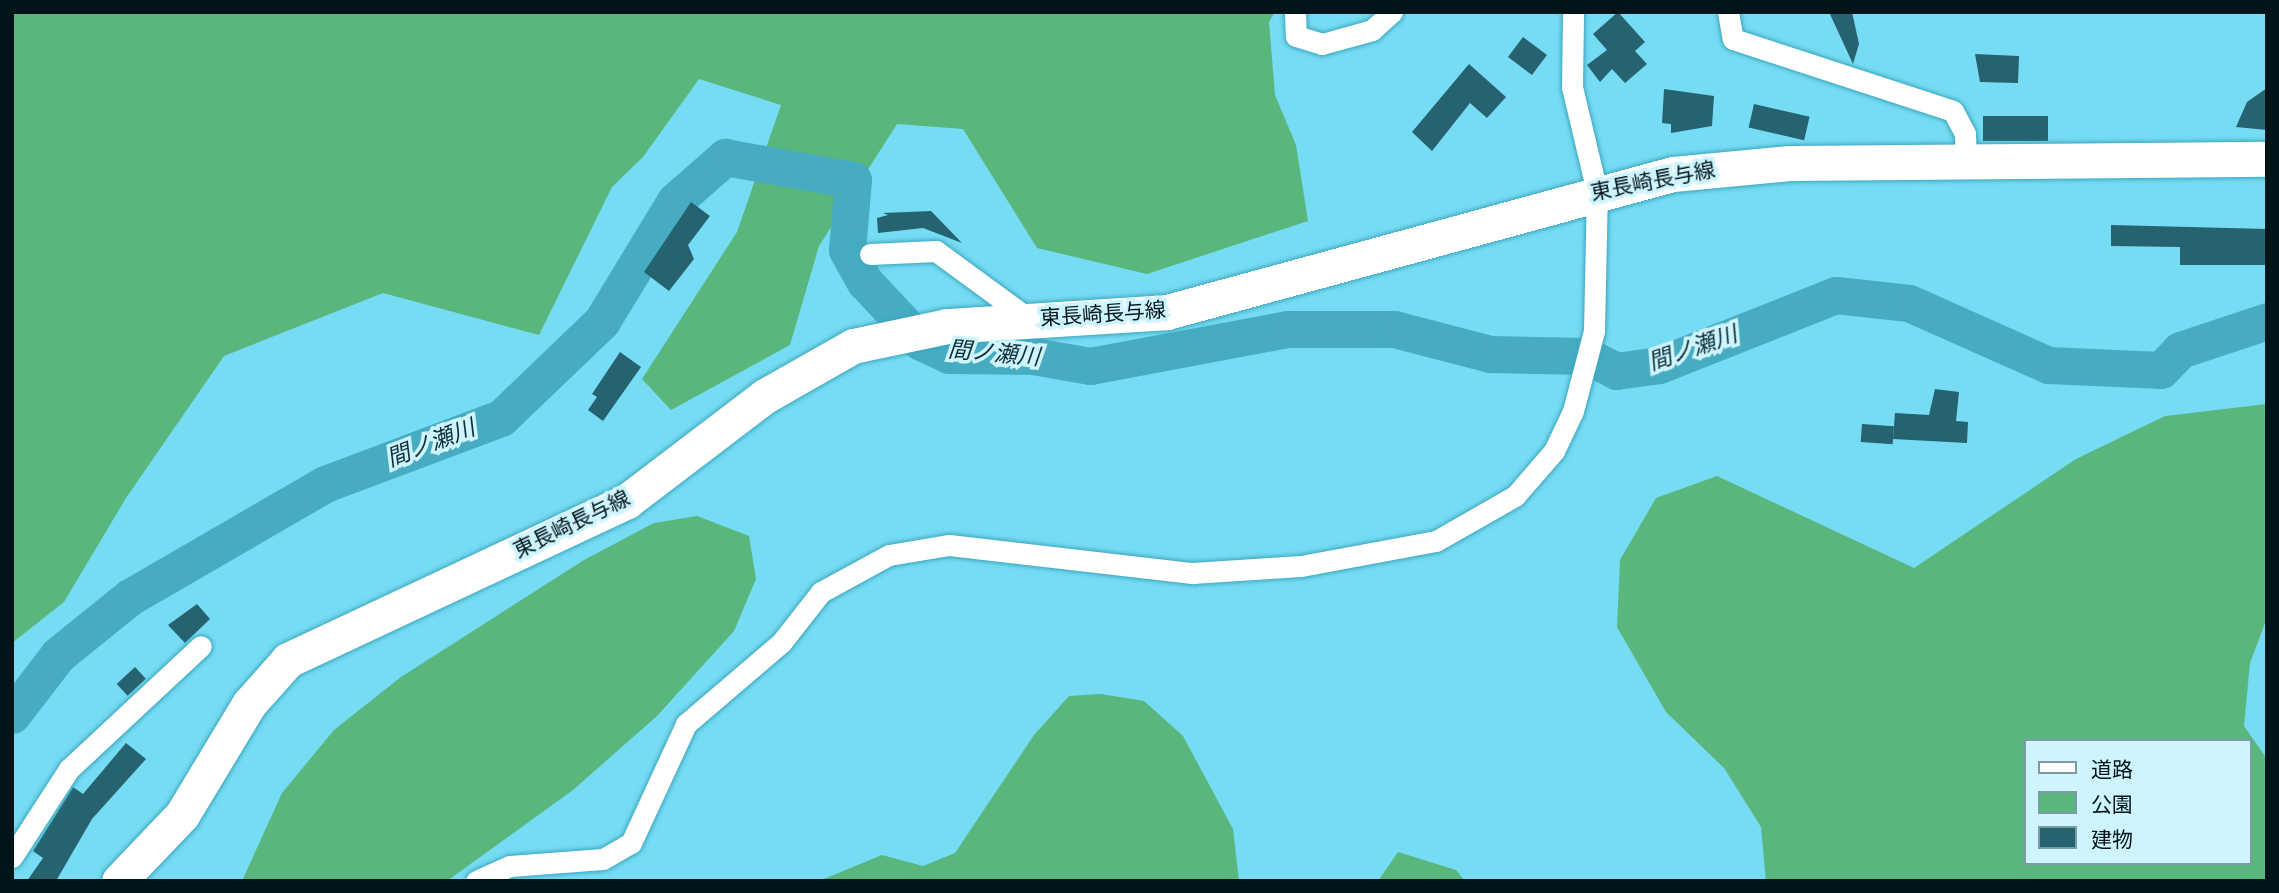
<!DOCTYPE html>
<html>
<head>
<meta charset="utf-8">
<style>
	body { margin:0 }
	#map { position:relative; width:2279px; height:893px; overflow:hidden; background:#76dcf3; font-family:"Varela Round","Noto Sans JP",sans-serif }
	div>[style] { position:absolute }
	.green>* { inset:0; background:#59b67c }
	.river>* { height:37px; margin:-18.5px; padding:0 18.5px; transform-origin:18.5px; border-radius:18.5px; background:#47acc2 }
	.building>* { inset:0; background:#26626f; transform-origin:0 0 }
	.roads { filter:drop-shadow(0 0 2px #3ba6bd) drop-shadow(0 0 2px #3ba6bd) }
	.minor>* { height:21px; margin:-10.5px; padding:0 10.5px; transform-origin:10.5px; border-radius:10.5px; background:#fff }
	.primary>* { height:35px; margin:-17.5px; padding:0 17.5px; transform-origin:17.5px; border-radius:17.5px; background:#fff }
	span { translate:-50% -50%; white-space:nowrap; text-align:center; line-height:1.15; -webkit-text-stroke:7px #cef4fd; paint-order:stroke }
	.street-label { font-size:21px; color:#001419 }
	.water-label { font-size:23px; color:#113037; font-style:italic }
	.frame { position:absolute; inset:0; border:14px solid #001419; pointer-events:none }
	.legend { position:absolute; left:2024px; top:739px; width:228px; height:126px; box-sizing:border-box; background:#cef4fd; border:2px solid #7c9aa2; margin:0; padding:9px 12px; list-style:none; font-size:21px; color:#001419 }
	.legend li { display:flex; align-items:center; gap:14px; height:35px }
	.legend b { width:35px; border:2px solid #7c9aa2 }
</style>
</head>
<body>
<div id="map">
	<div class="green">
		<div style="clip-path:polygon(12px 12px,1275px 12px,1269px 22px,1275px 95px,1296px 145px,1308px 221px,1147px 274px,1037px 248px,963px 129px,897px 124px,819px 246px,790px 345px,671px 410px,642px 379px,737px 232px,781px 105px,699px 79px,643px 157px,612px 187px,539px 335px,383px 293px,224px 356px,126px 498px,64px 602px,12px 643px)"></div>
		<div style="clip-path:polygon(evenodd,2267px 404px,2267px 618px,2250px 663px,2244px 726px,2267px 759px,2267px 881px,1766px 881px,1761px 827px,1724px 768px,1666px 712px,1617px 627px,1620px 560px,1656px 498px,1717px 476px,1914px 568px,2076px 459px,2165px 416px,2267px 404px,2025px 741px,2249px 741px,2249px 863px,2025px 863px,2025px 741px)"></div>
		<div style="clip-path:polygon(697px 516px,749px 536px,756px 579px,734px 631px,657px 716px,573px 790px,447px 881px,242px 881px,282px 793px,334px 730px,401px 677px,584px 560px,654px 523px)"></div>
		<div style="clip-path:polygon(1101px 694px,1144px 701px,1183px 736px,1233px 829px,1239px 881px,819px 881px,882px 855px,923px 866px,955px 853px,1034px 735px,1069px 696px)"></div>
		<div style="clip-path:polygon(1398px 852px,1456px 870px,1465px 881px,1378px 881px)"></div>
	</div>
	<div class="river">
		<div style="left:12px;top:715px;width:76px;rotate:-52.5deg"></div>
		<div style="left:58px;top:655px;width:92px;rotate:-38.9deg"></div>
		<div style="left:130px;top:597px;width:225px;rotate:-30.1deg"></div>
		<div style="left:325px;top:484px;width:188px;rotate:-20.6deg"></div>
		<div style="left:501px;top:418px;width:140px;rotate:-43.8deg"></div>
		<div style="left:602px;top:321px;width:140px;rotate:-58.7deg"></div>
		<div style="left:675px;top:201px;width:67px;rotate:-41.3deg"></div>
		<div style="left:725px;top:157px;width:130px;rotate:10.2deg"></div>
		<div style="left:853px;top:180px;width:70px;rotate:94.9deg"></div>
		<div style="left:847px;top:250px;width:37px;rotate:61deg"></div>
		<div style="left:865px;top:282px;width:82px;rotate:47deg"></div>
		<div style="left:921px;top:342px;width:31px;rotate:25deg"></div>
		<div style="left:949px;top:355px;width:84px;rotate:0.7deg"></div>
		<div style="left:1033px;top:356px;width:58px;rotate:10deg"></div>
		<div style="left:1090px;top:366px;width:201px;rotate:-10.6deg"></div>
		<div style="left:1288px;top:329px;width:106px"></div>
		<div style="left:1394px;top:329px;width:99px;rotate:14.6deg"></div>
		<div style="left:1490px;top:354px;width:97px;rotate:1.2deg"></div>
		<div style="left:1587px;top:356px;width:33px;rotate:27deg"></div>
		<div style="left:1616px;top:371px;width:43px;rotate:-7.9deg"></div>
		<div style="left:1659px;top:365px;width:190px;rotate:-21.6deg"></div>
		<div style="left:1836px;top:295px;width:73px;rotate:6.3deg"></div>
		<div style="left:1909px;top:303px;width:152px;rotate:24deg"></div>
		<div style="left:2048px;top:365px;width:113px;rotate:2.5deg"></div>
		<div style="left:2161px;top:370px;width:28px;rotate:-46deg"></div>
		<div style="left:2180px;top:350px;width:92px;rotate:-18.4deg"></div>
	</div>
	<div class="building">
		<div style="clip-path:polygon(1618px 12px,1645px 42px,1635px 51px,1647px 64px,1625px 83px,1612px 69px,1600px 82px,1587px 65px,1607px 50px,1593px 34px)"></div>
		<div style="clip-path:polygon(1829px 12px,1852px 12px,1859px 44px,1853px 64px)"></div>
		<div style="left:1523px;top:37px;width:30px;height:25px;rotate:37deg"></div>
		<div style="clip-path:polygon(1975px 54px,2019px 56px,2018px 83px,1980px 82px)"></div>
		<div style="clip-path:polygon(1469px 64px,1506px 97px,1487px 118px,1470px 103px,1432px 151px,1412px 132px)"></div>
		<div style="clip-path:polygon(2267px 88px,2267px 130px,2236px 127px,2247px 102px)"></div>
		<div style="clip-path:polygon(1664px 89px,1714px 96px,1712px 126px,1671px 133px,1671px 124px,1662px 123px)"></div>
		<div style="left:1754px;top:104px;width:57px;height:24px;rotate:13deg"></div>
		<div style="left:1983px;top:116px;width:65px;height:25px"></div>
		<div style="clip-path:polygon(691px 202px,710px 216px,688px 245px,694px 259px,669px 291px,644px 272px)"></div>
		<div style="clip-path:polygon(931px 211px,962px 243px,923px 228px,878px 233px,877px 218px,888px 215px,883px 213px)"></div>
		<div style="clip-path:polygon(2111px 225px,2267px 229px,2267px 265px,2180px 265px,2180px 247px,2111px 246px)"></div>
		<div style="clip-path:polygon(620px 352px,641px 367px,603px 421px,588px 410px,597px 397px,592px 394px)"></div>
		<div style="clip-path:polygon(1935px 389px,1959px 392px,1956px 421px,1968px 422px,1967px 443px,1893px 439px,1895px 413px,1929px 415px)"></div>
		<div style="left:1862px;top:424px;width:32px;height:18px;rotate:4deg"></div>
		<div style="clip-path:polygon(197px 604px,210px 619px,185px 643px,168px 625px)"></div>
		<div style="left:135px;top:667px;width:16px;height:25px;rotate:47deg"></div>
		<div style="clip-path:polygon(126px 743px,146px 759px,92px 819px,56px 881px,27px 881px,43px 858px,33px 851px,73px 787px,83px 794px)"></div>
	</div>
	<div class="roads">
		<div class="minor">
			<div style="left:1295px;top:12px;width:24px;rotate:88deg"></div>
			<div style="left:1296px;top:36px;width:27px;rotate:17deg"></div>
			<div style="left:1322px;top:44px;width:52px;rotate:-15.6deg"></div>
			<div style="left:1372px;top:30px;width:27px;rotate:-42deg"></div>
			<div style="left:1728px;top:12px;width:27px;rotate:80deg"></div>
			<div style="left:1733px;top:39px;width:231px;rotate:18.1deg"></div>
			<div style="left:1953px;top:111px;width:26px;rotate:62deg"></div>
			<div style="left:1965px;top:134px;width:28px;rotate:88deg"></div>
			<div style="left:870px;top:254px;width:66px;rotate:-2.6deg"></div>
			<div style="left:936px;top:251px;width:115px;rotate:36.2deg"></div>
			<div style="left:12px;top:857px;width:105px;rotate:-57.1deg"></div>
			<div style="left:69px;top:769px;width:180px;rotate:-43deg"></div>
			<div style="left:476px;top:881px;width:37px;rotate:-24deg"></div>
			<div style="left:510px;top:866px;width:93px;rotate:-4.3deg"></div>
			<div style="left:603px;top:859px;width:32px;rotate:-30deg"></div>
			<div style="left:631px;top:843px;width:131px;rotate:-65.2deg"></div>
			<div style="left:686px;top:724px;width:125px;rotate:-40.5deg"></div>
			<div style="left:781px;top:643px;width:65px;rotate:-51.9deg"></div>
			<div style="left:821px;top:592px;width:77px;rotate:-28.6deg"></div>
			<div style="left:889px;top:555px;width:61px;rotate:-9.5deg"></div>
			<div style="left:949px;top:545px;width:245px;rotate:6.6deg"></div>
			<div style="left:1192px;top:573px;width:109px;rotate:-3.7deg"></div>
			<div style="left:1301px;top:566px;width:137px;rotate:-10.5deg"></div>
			<div style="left:1436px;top:541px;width:91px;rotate:-29.7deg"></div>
			<div style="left:1515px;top:496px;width:60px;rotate:-49.1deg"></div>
			<div style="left:1554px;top:451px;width:44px;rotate:-64.6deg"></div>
			<div style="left:1573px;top:411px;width:83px;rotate:-75.3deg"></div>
			<div style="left:1594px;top:331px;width:139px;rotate:-88.8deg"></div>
			<div style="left:1597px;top:192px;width:108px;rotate:-103.4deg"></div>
			<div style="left:1572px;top:87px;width:75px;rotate:-89.2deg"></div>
		</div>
		<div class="primary">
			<div style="left:119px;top:881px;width:91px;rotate:-46.3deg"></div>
			<div style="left:182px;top:815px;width:130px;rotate:-58.9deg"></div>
			<div style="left:249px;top:704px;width:59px;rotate:-48.4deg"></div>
			<div style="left:288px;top:660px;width:374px;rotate:-25.1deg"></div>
			<div style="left:627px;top:501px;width:173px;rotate:-37.3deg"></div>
			<div style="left:765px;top:396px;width:101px;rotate:-29.6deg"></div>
			<div style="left:853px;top:346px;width:96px;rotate:-12deg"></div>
			<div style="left:947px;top:326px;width:220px;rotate:-3.6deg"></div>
			<div style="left:1167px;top:312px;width:524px;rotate:-15.26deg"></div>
			<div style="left:1673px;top:174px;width:117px;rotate:-5.4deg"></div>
			<div style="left:1789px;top:163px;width:478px;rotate:-0.5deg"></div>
		</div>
	</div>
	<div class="street-label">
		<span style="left:1653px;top:182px;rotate:-11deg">東長崎長与線</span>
		<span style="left:1103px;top:315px;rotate:-4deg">東長崎長与線</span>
		<span style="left:572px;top:525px;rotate:-26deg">東長崎長与線</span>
	</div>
	<div class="water-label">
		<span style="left:1693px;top:349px;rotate:-19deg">間ノ瀬川</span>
		<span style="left:994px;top:354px;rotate:5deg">間ノ瀬川</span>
		<span style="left:431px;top:444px;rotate:-21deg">間ノ瀬川</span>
	</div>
	<div class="frame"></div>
	<ul class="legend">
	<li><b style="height:9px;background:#fff"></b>道路</li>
	<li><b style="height:19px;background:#59b67c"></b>公園</li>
	<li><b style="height:19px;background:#26626f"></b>建物</li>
	</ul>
</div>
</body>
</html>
